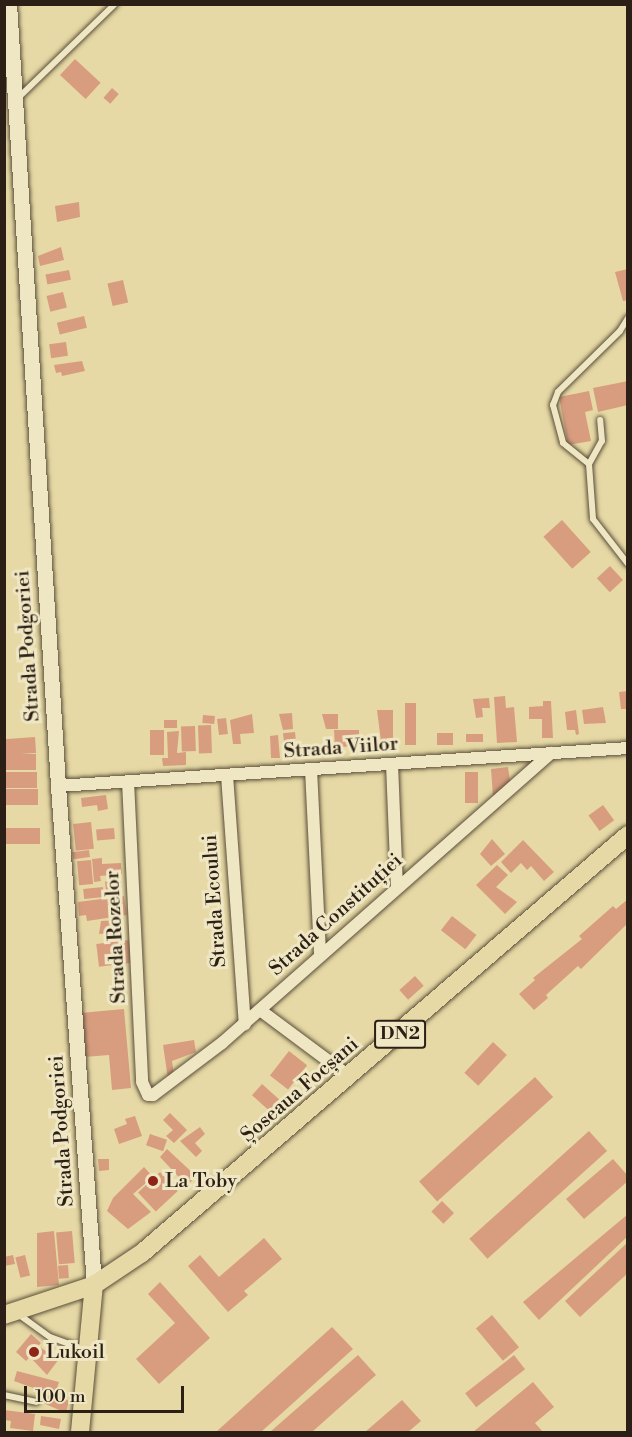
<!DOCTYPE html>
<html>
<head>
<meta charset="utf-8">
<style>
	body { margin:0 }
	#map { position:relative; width:632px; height:1437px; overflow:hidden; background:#e6d9a5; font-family:"Libre Bodoni",serif }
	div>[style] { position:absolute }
	.building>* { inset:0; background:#d89d7f; transform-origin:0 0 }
	.roads { filter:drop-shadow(0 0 2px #5a4e3a) drop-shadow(0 0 2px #5a4e3a) }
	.service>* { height:6px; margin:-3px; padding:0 3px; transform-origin:3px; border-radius:3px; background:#efe6c4 }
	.minor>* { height:12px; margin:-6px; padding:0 6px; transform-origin:6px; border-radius:6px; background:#efe6c4 }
	.tertiary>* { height:15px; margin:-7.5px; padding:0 7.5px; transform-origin:7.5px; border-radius:7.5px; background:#efe6c4 }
	.primary>* { height:18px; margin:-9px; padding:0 9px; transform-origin:9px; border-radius:9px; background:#e6d9a5 }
	.dots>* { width:16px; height:16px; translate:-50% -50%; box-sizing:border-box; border:3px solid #efe6c4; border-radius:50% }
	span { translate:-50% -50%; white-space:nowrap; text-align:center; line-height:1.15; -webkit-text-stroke:6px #efe6c4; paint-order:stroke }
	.shield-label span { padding:2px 4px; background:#efe6c4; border:2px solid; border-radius:4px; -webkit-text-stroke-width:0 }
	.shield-label { font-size:18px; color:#2c2016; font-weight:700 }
	.street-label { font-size:20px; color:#2c2016 }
	.poi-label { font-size:20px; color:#2c2016 }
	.left { translate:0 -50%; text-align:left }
	.frame { position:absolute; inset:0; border:6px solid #2c2016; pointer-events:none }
	.scale { position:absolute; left:24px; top:1386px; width:160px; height:27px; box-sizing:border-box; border:3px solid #2c2016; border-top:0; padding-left:8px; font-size:18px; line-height:21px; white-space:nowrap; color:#2c2016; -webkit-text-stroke:4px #efe6c4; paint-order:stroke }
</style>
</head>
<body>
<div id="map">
	<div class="building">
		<div style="left:75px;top:59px;width:35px;height:22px;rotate:43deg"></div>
		<div style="left:112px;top:88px;width:9px;height:13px;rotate:41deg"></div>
		<div style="clip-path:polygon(79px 202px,80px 217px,57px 222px,55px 206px)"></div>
		<div style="clip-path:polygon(61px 247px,64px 260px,40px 266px,38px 256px)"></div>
		<div style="clip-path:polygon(628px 269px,628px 300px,623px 301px,615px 272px)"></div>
		<div style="left:69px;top:270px;width:10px;height:24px;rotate:79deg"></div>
		<div style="left:123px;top:280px;width:23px;height:16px;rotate:77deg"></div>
		<div style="left:63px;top:292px;width:16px;height:17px;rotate:76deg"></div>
		<div style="left:84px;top:316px;width:12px;height:28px;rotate:76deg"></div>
		<div style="left:66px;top:342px;width:14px;height:17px;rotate:82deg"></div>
		<div style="clip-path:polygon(82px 361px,85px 371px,62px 376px,61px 372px,56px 373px,54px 365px)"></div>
		<div style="clip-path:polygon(628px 381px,628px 405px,598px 412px,593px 388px)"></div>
		<div style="clip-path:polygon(589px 391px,593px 410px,585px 412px,591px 441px,568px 445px,559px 397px)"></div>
		<div style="left:562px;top:520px;width:43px;height:25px;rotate:48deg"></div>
		<div style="left:610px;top:566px;width:19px;height:18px;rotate:47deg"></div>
		<div style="clip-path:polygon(628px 691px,628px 709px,621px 709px,619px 692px)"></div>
		<div style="clip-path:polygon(505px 696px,506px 708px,514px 707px,517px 742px,497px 743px,494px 697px)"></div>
		<div style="clip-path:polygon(489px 698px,490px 708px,482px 708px,483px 717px,476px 718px,473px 699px)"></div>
		<div style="clip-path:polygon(543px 701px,551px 701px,553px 738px,542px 738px,542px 719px,529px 719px,529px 707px,543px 706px)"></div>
		<div style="left:405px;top:703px;width:11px;height:42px"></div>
		<div style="clip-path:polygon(603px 707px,606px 723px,584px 724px,582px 710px)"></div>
		<div style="clip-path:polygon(377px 710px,393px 710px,393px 750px,382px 749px)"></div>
		<div style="clip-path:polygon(576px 710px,579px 734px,576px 735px,575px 730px,567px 730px,565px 712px)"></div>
		<div style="clip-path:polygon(292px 713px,293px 729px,283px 730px,279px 714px)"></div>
		<div style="clip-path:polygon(252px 714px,254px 733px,240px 734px,241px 744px,233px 744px,230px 720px)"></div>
		<div style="clip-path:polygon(322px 714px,338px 714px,338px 729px,326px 729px)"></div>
		<div style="left:203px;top:715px;width:12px;height:8px;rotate:5deg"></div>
		<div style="left:226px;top:718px;width:16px;height:9px;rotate:83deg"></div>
		<div style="left:164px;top:720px;width:13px;height:8px"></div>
		<div style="left:211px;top:725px;width:28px;height:13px;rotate:88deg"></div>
		<div style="left:195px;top:726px;width:25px;height:14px;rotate:88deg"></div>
		<div style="left:150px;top:730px;width:14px;height:25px"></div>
		<div style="clip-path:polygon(334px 730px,359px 730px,359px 745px,335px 748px)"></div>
		<div style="clip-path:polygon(179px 731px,177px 753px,186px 752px,186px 765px,163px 766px,162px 758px,168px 758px,167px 732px)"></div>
		<div style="left:295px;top:732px;width:18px;height:12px;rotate:84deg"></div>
		<div style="left:437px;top:733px;width:16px;height:12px"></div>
		<div style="left:466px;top:734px;width:17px;height:8px"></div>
		<div style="clip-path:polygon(278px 735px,280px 758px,271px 758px,270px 736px)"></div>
		<div style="left:35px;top:737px;width:16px;height:31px;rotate:86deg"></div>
		<div style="left:36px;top:754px;width:16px;height:32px;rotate:90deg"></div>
		<div style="clip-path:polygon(508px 767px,510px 781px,493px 797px,491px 769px)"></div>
		<div style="left:37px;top:772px;width:16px;height:33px;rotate:90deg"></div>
		<div style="left:465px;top:772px;width:13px;height:31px"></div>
		<div style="left:38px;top:789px;width:16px;height:34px;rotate:90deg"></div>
		<div style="clip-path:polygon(106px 795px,108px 809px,98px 811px,97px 805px,82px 807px,81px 798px)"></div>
		<div style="left:603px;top:805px;width:19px;height:18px;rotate:54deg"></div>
		<div style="left:91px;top:822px;width:27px;height:18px;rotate:84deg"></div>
		<div style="left:40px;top:828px;width:16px;height:36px;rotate:90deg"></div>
		<div style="left:114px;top:828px;width:11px;height:18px;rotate:85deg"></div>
		<div style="clip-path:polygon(492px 839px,505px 854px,491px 866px,480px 854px)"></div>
		<div style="clip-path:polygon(523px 840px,554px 872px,544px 881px,531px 866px,527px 870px,521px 863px,511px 873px,501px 862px)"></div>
		<div style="left:89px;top:850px;width:7px;height:17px;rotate:82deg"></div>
		<div style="clip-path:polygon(102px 858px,102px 864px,121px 863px,122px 874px,100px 876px,101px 881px,94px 882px,92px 859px)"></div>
		<div style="left:91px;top:860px;width:24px;height:14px;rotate:85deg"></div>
		<div style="clip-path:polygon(497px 865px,508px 875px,496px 887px,517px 902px,505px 914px,476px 885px)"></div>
		<div style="left:121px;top:880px;width:11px;height:16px;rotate:85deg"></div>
		<div style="left:103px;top:887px;width:10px;height:20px;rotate:84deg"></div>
		<div style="clip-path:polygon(124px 896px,127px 915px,87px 921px,86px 915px,79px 916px,78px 902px)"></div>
		<div style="clip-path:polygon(628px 899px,628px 923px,581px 969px,578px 966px,546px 995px,548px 998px,534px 1010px,519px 994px,535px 980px,533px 978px,582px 939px,579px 936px,613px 906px,616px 909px)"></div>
		<div style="left:452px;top:916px;width:31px;height:18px;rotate:38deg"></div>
		<div style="clip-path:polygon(120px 920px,121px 928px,113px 928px,114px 933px,99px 934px,101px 921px)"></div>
		<div style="left:129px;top:940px;width:23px;height:33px;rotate:83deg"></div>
		<div style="left:415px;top:976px;width:13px;height:21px;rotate:48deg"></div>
		<div style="clip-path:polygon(124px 1009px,131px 1088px,112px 1090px,109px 1055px,84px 1057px,80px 1013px)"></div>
		<div style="clip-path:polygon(194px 1040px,196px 1052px,172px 1061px,174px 1076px,168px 1079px,163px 1045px)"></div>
		<div style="left:493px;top:1042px;width:19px;height:42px;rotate:43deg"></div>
		<div style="left:289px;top:1051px;width:23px;height:31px;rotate:38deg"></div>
		<div style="left:535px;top:1077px;width:27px;height:156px;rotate:48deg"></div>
		<div style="left:262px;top:1084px;width:30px;height:15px;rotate:42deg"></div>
		<div style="clip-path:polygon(170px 1113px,187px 1130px,174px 1143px,166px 1136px,173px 1130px,163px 1120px)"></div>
		<div style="clip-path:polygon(135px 1116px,142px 1136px,119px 1144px,114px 1129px,127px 1124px,125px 1119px)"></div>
		<div style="clip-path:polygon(200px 1127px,205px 1134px,195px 1143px,202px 1151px,196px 1157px,180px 1141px)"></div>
		<div style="left:589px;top:1131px;width:27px;height:161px;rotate:48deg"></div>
		<div style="left:150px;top:1134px;width:18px;height:12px;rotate:19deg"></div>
		<div style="clip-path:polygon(167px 1149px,196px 1176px,187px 1186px,160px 1157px)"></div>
		<div style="clip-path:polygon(98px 1159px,109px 1159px,109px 1170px,99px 1171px)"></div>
		<div style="clip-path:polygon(613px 1159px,628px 1176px,628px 1181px,584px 1219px,566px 1199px)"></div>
		<div style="clip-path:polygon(144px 1167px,153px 1177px,133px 1194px,151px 1212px,128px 1229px,107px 1211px,113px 1198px)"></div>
		<div style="left:160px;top:1172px;width:26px;height:30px;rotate:47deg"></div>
		<div style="left:442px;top:1201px;width:17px;height:15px;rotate:45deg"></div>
		<div style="clip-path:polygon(628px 1214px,628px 1236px,539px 1320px,523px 1302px)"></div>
		<div style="clip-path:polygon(54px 1231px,59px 1285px,37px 1287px,37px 1233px)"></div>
		<div style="left:72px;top:1231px;width:32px;height:16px;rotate:85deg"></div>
		<div style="clip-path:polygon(264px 1238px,282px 1259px,244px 1291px,248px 1295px,228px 1312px,188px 1266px,200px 1255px,219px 1277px)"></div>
		<div style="clip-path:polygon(628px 1242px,628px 1273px,580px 1317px,565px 1301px)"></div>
		<div style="clip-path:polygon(13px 1255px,15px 1264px,4px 1266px,4px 1257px)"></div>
		<div style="left:25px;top:1255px;width:21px;height:10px;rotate:76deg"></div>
		<div style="left:68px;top:1265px;width:13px;height:10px;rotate:86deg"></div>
		<div style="clip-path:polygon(160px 1282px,210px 1338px,159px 1384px,136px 1359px,175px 1323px,148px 1294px)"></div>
		<div style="left:492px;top:1315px;width:42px;height:21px;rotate:50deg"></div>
		<div style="clip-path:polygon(332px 1327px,353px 1349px,261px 1432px,216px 1432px)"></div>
		<div style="clip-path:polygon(31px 1334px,41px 1343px,38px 1346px,59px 1359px,47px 1375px,30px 1357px,26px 1361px,16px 1352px)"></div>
		<div style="clip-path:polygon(358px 1355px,376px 1375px,312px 1432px,270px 1432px)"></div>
		<div style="left:514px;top:1355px;width:18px;height:62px;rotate:52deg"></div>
		<div style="clip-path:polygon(17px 1371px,59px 1382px,56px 1391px,48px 1389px,47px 1393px,14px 1381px)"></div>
		<div style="clip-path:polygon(533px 1382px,554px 1407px,535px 1423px,543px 1432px,473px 1432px)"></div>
		<div style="clip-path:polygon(44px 1395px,69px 1400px,66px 1413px,43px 1403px)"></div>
		<div style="clip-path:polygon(402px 1400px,421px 1421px,408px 1432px,365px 1432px)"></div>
		<div style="clip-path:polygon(4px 1410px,35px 1414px,33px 1431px,10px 1428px,11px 1421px,4px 1420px)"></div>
		<div style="clip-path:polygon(41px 1416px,61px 1419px,59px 1429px,40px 1425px)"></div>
	</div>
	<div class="roads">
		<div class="service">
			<div style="left:18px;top:98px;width:135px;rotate:-44.1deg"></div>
			<div style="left:628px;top:318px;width:15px;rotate:122deg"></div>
			<div style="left:620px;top:331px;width:87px;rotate:135.5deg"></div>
			<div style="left:558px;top:392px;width:14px;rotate:111deg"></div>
			<div style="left:553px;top:405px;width:39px;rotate:75deg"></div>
			<div style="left:563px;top:443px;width:33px;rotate:39deg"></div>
			<div style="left:589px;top:464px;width:55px;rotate:85.8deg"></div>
			<div style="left:593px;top:519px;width:57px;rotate:52.1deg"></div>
			<div style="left:589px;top:464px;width:26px;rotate:-61deg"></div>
			<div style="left:602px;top:441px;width:21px;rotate:-95deg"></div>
			<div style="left:18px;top:1314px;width:39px;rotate:36deg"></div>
			<div style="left:50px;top:1337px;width:37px;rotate:20deg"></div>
			<div style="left:4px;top:1395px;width:33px;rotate:12deg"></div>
		</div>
		<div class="minor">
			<div style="left:392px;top:764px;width:122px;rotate:87.7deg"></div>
			<div style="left:311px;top:769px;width:184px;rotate:87.2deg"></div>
			<div style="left:227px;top:775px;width:250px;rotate:85.9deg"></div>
			<div style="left:128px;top:781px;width:301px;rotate:87.3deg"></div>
			<div style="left:142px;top:1082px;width:14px;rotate:65deg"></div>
			<div style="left:148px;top:1095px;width:5px"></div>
			<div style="left:153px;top:1095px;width:86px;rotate:-37deg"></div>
			<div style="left:222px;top:1043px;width:439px;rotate:-41.4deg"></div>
			<div style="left:58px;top:786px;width:571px;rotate:-3.81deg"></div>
			<div style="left:260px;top:1010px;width:112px;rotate:36.7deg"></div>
		</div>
		<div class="tertiary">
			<div style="left:9px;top:4px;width:784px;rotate:86.41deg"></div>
			<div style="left:58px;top:786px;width:500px;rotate:85.87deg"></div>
		</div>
		<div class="primary">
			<div style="left:4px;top:1315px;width:95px;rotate:-18.4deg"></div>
			<div style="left:94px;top:1285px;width:58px;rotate:-33.7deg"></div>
			<div style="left:142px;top:1253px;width:641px;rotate:-40.7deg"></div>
			<div style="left:80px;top:1432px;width:148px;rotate:-84.6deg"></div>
		</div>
	</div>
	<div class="dots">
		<div style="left:153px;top:1181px;background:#8f2418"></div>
		<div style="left:34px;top:1352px;background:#8f2418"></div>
	</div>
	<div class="shield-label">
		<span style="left:400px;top:1034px">DN2</span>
	</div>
	<div class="street-label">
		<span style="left:28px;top:646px;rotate:-94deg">Strada Podgoriei</span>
		<span style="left:341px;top:748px;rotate:-4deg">Strada Viilor</span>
		<span style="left:215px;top:901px;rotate:-94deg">Strada Ecoului</span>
		<span style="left:336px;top:915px;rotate:-42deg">Strada Constituției</span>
		<span style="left:116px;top:937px;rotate:-93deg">Strada Rozelor</span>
		<span style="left:300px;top:1090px;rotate:-41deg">Șoseaua Focșani</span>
		<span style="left:62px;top:1131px;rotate:-94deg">Strada Podgoriei</span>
	</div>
	<div class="poi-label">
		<span class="left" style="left:165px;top:1181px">La Toby</span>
		<span class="left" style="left:46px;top:1352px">Lukoil</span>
	</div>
	<div class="frame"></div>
	<div class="scale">100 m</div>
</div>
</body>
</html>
